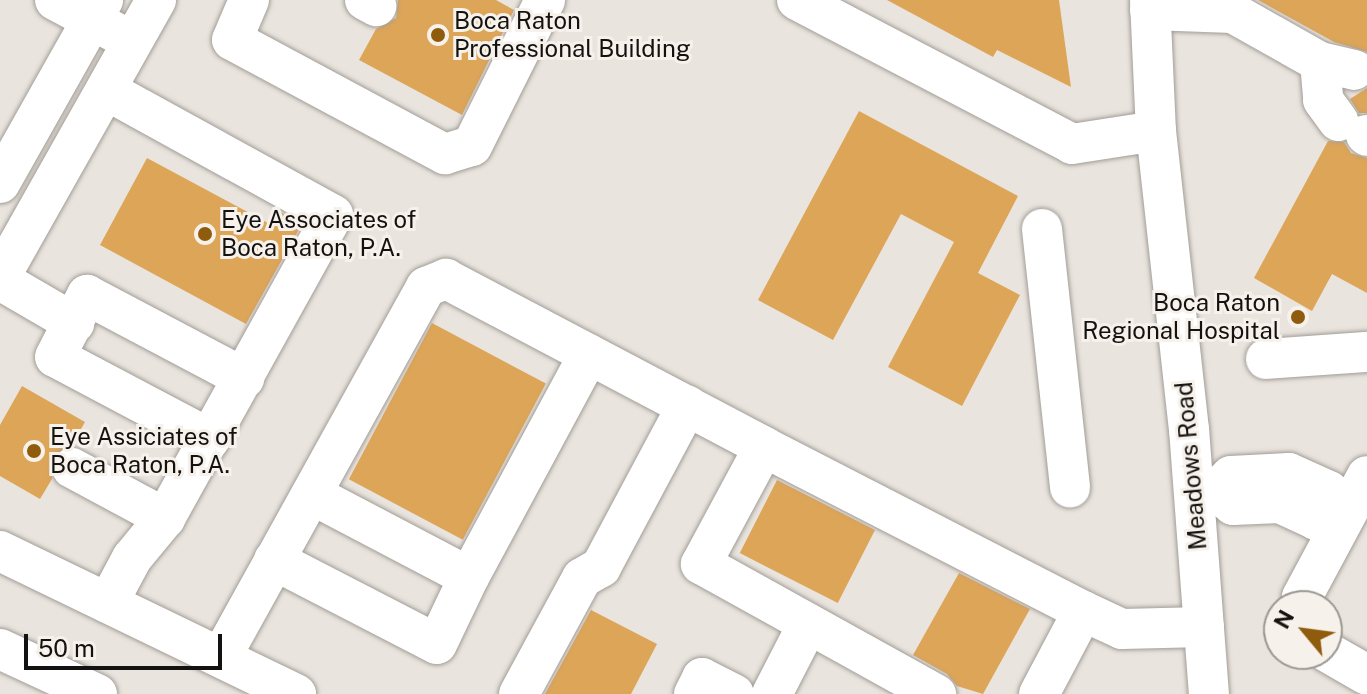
<!DOCTYPE html>
<html>
<head>
<meta charset="utf-8">
<style>
	body { margin:0 }
	#map { position:relative; width:1367px; height:694px; overflow:hidden; background:#e9e4de; font-family:"Public Sans",sans-serif }
	div>[style] { position:absolute }
	.building>* { inset:0; background:#dda558; transform-origin:0 0 }
	.roads { filter:drop-shadow(0 0 2px #a29d97) drop-shadow(0 0 2px #a29d97) }
	.minor>* { height:40px; margin:-20px; padding:0 20px; transform-origin:20px; border-radius:20px; background:#fff }
	.dots>* { width:22px; height:22px; translate:-50% -50%; box-sizing:border-box; border:4px solid #f7f1eb; border-radius:50% }
	span { translate:-50% -50%; white-space:nowrap; text-align:center; line-height:1.15; -webkit-text-stroke:6px #f7f1eb; paint-order:stroke }
	.poi-label { font-size:24px; color:#141210 }
	.left { translate:0 -50%; text-align:left }
	.right { translate:-100% -50%; text-align:right }
	.street-label { font-size:24px; color:#141210 }
	.north { position:absolute; left:1263px; top:590px; width:80px; height:80px; box-sizing:border-box; background:#f7f1eb; border:2px solid #9c9893; border-radius:50%; rotate:299deg; font-size:22px; font-weight:700; line-height:32px; text-align:center; color:#141210 }
	.north::after { content:''; display:block; margin:auto; width:28px; height:36px; background:#8f5b0c; clip-path:polygon(50% 0,100% 100%,50% 72%,0 100%) }
	.scale { position:absolute; left:24px; top:634px; width:198px; height:36px; box-sizing:border-box; border:4px solid #141210; border-top:0; padding-left:10px; font-size:24px; line-height:28px; white-space:nowrap; color:#141210; -webkit-text-stroke:6px #f7f1eb; paint-order:stroke }
</style>
</head>
<body>
<div id="map">
	<div class="building">
		<div style="clip-path:polygon(398px 0,496px 0,514px 10px,462px 115px,359px 60px,376px 29px,396px 18px)"></div>
		<div style="clip-path:polygon(887px 0,1059px 0,1071px 87px,997px 50px,993px 57px)"></div>
		<div style="clip-path:polygon(1258px 0,1367px 0,1367px 52px,1334px 42px)"></div>
		<div style="clip-path:polygon(1367px 88px,1367px 113px,1359px 113px,1350px 99px)"></div>
		<div style="clip-path:polygon(859px 111px,1018px 196px,978px 273px,1020px 295px,962px 406px,888px 367px,954px 242px,901px 214px,833px 340px,758px 300px)"></div>
		<div style="clip-path:polygon(1328px 141px,1344px 142px,1351px 153px,1367px 158px,1367px 293px,1332px 274px,1312px 311px,1254px 278px)"></div>
		<div style="clip-path:polygon(147px 158px,268px 223px,275px 209px,302px 224px,246px 324px,100px 245px)"></div>
		<div style="left:432px;top:323px;width:129px;height:177px;rotate:28deg"></div>
		<div style="clip-path:polygon(22px 386px,85px 422px,72px 445px,52px 456px,52px 479px,40px 499px,0 476px,0 425px)"></div>
		<div style="left:777px;top:480px;width:110px;height:82px;rotate:27deg"></div>
		<div style="clip-path:polygon(959px 573px,1030px 609px,983px 694px,957px 686px,947px 674px,913px 655px)"></div>
		<div style="clip-path:polygon(591px 610px,657px 644px,631px 694px,545px 694px)"></div>
	</div>
	<div class="roads">
		<div class="minor">
			<div style="left:55px;top:0;width:68px;rotate:28.1deg"></div>
			<div style="left:249px;top:0;width:43px;rotate:113deg"></div>
			<div style="left:232px;top:40px;width:242px;rotate:28.2deg"></div>
			<div style="left:445px;top:154px;width:28px;rotate:-17deg"></div>
			<div style="left:472px;top:146px;width:163px;rotate:-63.4deg"></div>
			<div style="left:365px;top:0;width:13px;rotate:29deg"></div>
			<div style="left:797px;top:0;width:310px;rotate:27.6deg"></div>
			<div style="left:1072px;top:144px;width:85px;rotate:-8.8deg"></div>
			<div style="left:1150px;top:0;width:131px;rotate:87.4deg"></div>
			<div style="left:1156px;top:131px;width:300px;rotate:83.7deg"></div>
			<div style="left:1189px;top:429px;width:266px;rotate:85.7deg"></div>
			<div style="left:1150px;top:10px;width:83px;rotate:2.1deg"></div>
			<div style="left:1233px;top:13px;width:100px;rotate:29.4deg"></div>
			<div style="left:1320px;top:62px;width:35px;rotate:13deg"></div>
			<div style="left:1320px;top:62px;width:38px;rotate:85deg"></div>
			<div style="left:1323px;top:100px;width:26px;rotate:54deg"></div>
			<div style="left:106px;top:90px;width:259px;rotate:28.8deg"></div>
			<div style="left:333px;top:215px;width:346px;rotate:119deg"></div>
			<div style="left:165px;top:518px;width:52px;rotate:129.5deg"></div>
			<div style="left:132px;top:558px;width:51px;rotate:118.1deg"></div>
			<div style="left:1366px;top:135px;width:1px;rotate:45deg"></div>
			<div style="left:0;top:183px;width:210px;rotate:-60.6deg"></div>
			<div style="left:1042px;top:229px;width:260px;rotate:83.8deg"></div>
			<div style="left:0;top:277px;width:318px;rotate:-60.6deg"></div>
			<div style="left:0;top:280px;width:86px;rotate:30.2deg"></div>
			<div style="left:1266px;top:359px;width:101px;rotate:-4deg"></div>
			<div style="left:210px;top:439px;width:175px;rotate:-152.1deg"></div>
			<div style="left:55px;top:357px;width:70px;rotate:-62.7deg"></div>
			<div style="left:87px;top:295px;width:178px;rotate:27.9deg"></div>
			<div style="left:764px;top:447px;width:359px;rotate:27.2deg"></div>
			<div style="left:1083px;top:611px;width:94px;rotate:117.9deg"></div>
			<div style="left:72px;top:468px;width:106px;rotate:28.3deg"></div>
			<div style="left:1194px;top:489px;width:22px;rotate:5deg"></div>
			<div style="left:1216px;top:491px;width:22px;rotate:39deg"></div>
			<div style="left:1233px;top:505px;width:47px;rotate:-2.4deg"></div>
			<div style="left:1280px;top:503px;width:40px;rotate:25deg"></div>
			<div style="left:1316px;top:520px;width:21px;rotate:-28deg"></div>
			<div style="left:1335px;top:510px;width:20px;rotate:-108deg"></div>
			<div style="left:1329px;top:491px;width:44px;rotate:-155.8deg"></div>
			<div style="left:1289px;top:473px;width:58px;rotate:177deg"></div>
			<div style="left:1231px;top:476px;width:21px;rotate:135deg"></div>
			<div style="left:0;top:551px;width:329px;rotate:25.8deg"></div>
			<div style="left:274px;top:560px;width:183px;rotate:27.3deg"></div>
			<div style="left:437px;top:644px;width:74px;rotate:-64.5deg"></div>
			<div style="left:469px;top:577px;width:178px;rotate:-152.3deg"></div>
			<div style="left:469px;top:577px;width:253px;rotate:-61.7deg"></div>
			<div style="left:1304px;top:606px;width:9px;rotate:-103deg"></div>
			<div style="left:1302px;top:597px;width:137px;rotate:-61.8deg"></div>
			<div style="left:1083px;top:611px;width:43px;rotate:24.8deg"></div>
			<div style="left:1122px;top:629px;width:82px;rotate:-1.4deg"></div>
			<div style="left:0;top:649px;width:107px;rotate:24.9deg"></div>
			<div style="left:1327px;top:652px;width:46px;rotate:29.9deg"></div>
			<div style="left:221px;top:657px;width:423px;rotate:-61deg"></div>
			<div style="left:426px;top:287px;width:22px;rotate:-22deg"></div>
			<div style="left:446px;top:279px;width:360px;rotate:27.8deg"></div>
			<div style="left:764px;top:447px;width:133px;rotate:118.3deg"></div>
			<div style="left:701px;top:564px;width:269px;rotate:29deg"></div>
			<div style="left:519px;top:694px;width:132px;rotate:-61.5deg"></div>
			<div style="left:582px;top:578px;width:22px;rotate:-30deg"></div>
			<div style="left:601px;top:567px;width:183px;rotate:-61.9deg"></div>
			<div style="left:694px;top:694px;width:18px;rotate:-63deg"></div>
			<div style="left:702px;top:678px;width:36px;rotate:27deg"></div>
			<div style="left:772px;top:694px;width:79px;rotate:-62.8deg"></div>
		</div>
	</div>
	<div class="dots">
		<div style="left:438px;top:35px;background:#8f5b0c"></div>
		<div style="left:205px;top:234px;background:#8f5b0c"></div>
		<div style="left:1298px;top:317px;background:#8f5b0c"></div>
		<div style="left:34px;top:451px;background:#8f5b0c"></div>
	</div>
	<div class="poi-label">
		<span class="left" style="left:454px;top:35px">Boca Raton<br>Professional Building</span>
		<span class="left" style="left:221px;top:234px">Eye Associates of<br>Boca Raton, P.A.</span>
		<span class="right" style="left:1280px;top:317px">Boca Raton<br>Regional Hospital</span>
		<span class="left" style="left:50px;top:451px">Eye Assiciates of<br>Boca Raton, P.A.</span>
	</div>
	<div class="street-label">
		<span style="left:1191px;top:466px;rotate:-95deg">Meadows Road</span>
	</div>
	<div class="north">N</div>
	<div class="scale">50 m</div>
</div>
</body>
</html>
